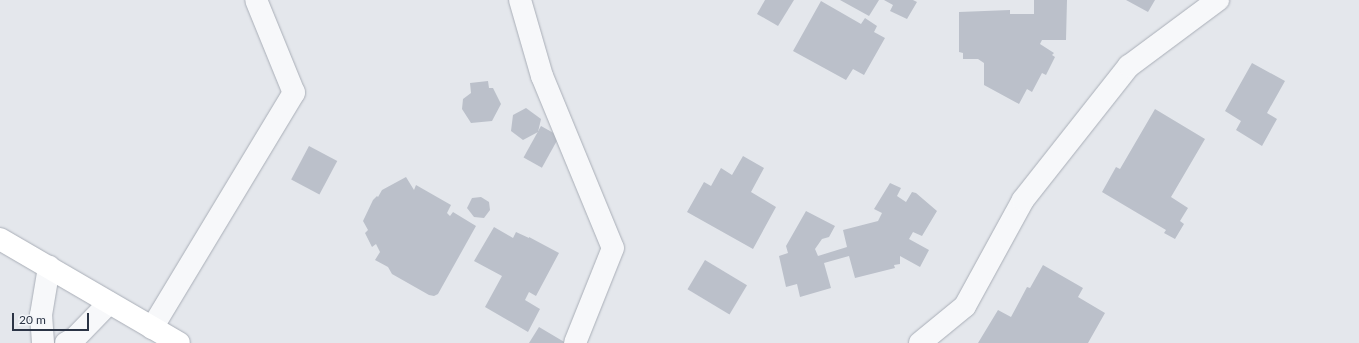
<!DOCTYPE html>
<html>
<head>
<meta charset="utf-8">
<style>
	body { margin:0 }
	#map { position:relative; width:1359px; height:343px; overflow:hidden; background:#e4e7ec; font-family:Lato,sans-serif }
	div>[style] { position:absolute }
	.building>* { inset:0; background:#bbc0ca; transform-origin:0 0 }
	.roads { filter:drop-shadow(0 0 1px #a9aeb7) drop-shadow(0 0 1px #a9aeb7) }
	.minor>* { height:22px; margin:-11px; padding:0 11px; transform-origin:11px; border-radius:11px; background:#f7f8fa }
	.major>* { height:22px; margin:-11px; padding:0 11px; transform-origin:11px; border-radius:11px; background:#fff }
	span { translate:-50% -50%; white-space:nowrap; text-align:center; line-height:1.15; -webkit-text-stroke:3.5px #f4f6f9; paint-order:stroke }
	.scale { position:absolute; left:12px; top:313px; width:77px; height:18px; box-sizing:border-box; border:2px solid #2b3445; border-top:0; padding-left:5px; font-size:12px; line-height:14px; white-space:nowrap; color:#2b3445; -webkit-text-stroke:3px #f4f6f9; paint-order:stroke }
</style>
</head>
<body>
<div id="map">
	<div class="building">
		<div style="clip-path:polygon(765px 0,794px 0,778px 26px,757px 14px)"></div>
		<div style="clip-path:polygon(840px 0,879px 0,869px 16px)"></div>
		<div style="clip-path:polygon(884px 0,913px 0,917px 2px,907px 19px,890px 11px,893px 5px)"></div>
		<div style="clip-path:polygon(1034px 0,1067px 0,1066px 40px,1042px 40px,1040px 44px,1054px 53px,1052px 55px,1055px 57px,1046px 75px,1042px 73px,1032px 92px,1027px 89px,1019px 104px,984px 85px,984px 63px,978px 59px,963px 59px,963px 53px,959px 52px,959px 12px,1010px 10px,1010px 14px,1034px 14px)"></div>
		<div style="clip-path:polygon(1126px 0,1155px 0,1148px 12px)"></div>
		<div style="clip-path:polygon(821px 1px,861px 24px,865px 18px,877px 26px,874px 32px,885px 38px,864px 75px,853px 69px,846px 80px,793px 51px)"></div>
		<div style="clip-path:polygon(1252px 63px,1285px 81px,1267px 113px,1277px 119px,1262px 146px,1236px 130px,1241px 121px,1225px 111px)"></div>
		<div style="clip-path:polygon(488px 81px,489px 88px,493px 88px,501px 104px,492px 121px,471px 123px,462px 109px,463px 99px,471px 93px,470px 83px)"></div>
		<div style="clip-path:polygon(526px 108px,541px 119px,538px 132px,523px 140px,511px 131px,513px 115px)"></div>
		<div style="clip-path:polygon(1155px 109px,1205px 139px,1171px 197px,1188px 208px,1180px 221px,1184px 224px,1175px 239px,1164px 233px,1166px 230px,1102px 192px,1116px 167px,1120px 169px)"></div>
		<div style="left:541px;top:126px;width:21px;height:36px;rotate:29deg"></div>
		<div style="left:309px;top:146px;width:32px;height:38px;rotate:28deg"></div>
		<div style="clip-path:polygon(743px 156px,764px 168px,751px 192px,776px 207px,753px 249px,687px 212px,704px 182px,711px 186px,721px 168px,732px 175px)"></div>
		<div style="clip-path:polygon(406px 177px,414px 190px,416px 185px,451px 205px,447px 213px,450px 216px,453px 212px,476px 226px,438px 294px,434px 296px,429px 295px,392px 274px,388px 267px,375px 260px,380px 252px,376px 244px,372px 247px,365px 233px,368px 230px,363px 221px,373px 200px,377px 196px,378px 197px,382px 190px)"></div>
		<div style="clip-path:polygon(890px 183px,901px 188px,897px 196px,906px 202px,912px 192px,916px 193px,937px 211px,922px 236px,913px 232px,909px 239px,929px 250px,920px 267px,900px 256px,900px 264px,894px 265px,895px 268px,855px 278px,849px 256px,824px 263px,831px 288px,800px 297px,797px 284px,786px 287px,779px 256px,788px 253px,786px 246px,806px 211px,835px 226px,829px 237px,822px 239px,815px 249px,818px 256px,847px 247px,843px 230px,878px 221px,882px 213px,874px 209px)"></div>
		<div style="clip-path:polygon(481px 197px,489px 202px,490px 210px,484px 218px,474px 217px,467px 208px,472px 198px)"></div>
		<div style="clip-path:polygon(494px 227px,513px 238px,516px 232px,529px 238px,529px 237px,559px 253px,536px 296px,529px 292px,525px 300px,540px 309px,528px 332px,485px 307px,502px 276px,474px 261px)"></div>
		<div style="left:705px;top:260px;width:49px;height:34px;rotate:31deg"></div>
		<div style="clip-path:polygon(1043px 265px,1083px 288px,1078px 297px,1105px 313px,1088px 343px,978px 343px,998px 310px,1011px 317px,1027px 287px,1030px 288px)"></div>
		<div style="clip-path:polygon(539px 327px,566px 343px,529px 343px)"></div>
	</div>
	<div class="roads">
		<div class="minor">
			<div style="left:520px;top:0;width:79px;rotate:73.9deg"></div>
			<div style="left:542px;top:76px;width:186px;rotate:67.6deg"></div>
			<div style="left:613px;top:248px;width:102px;rotate:111.8deg"></div>
			<div style="left:152px;top:328px;width:275px;rotate:-58.9deg"></div>
			<div style="left:294px;top:93px;width:100px;rotate:-112.2deg"></div>
			<div style="left:43px;top:343px;width:28px;rotate:-94deg"></div>
			<div style="left:41px;top:315px;width:49px;rotate:-80.5deg"></div>
			<div style="left:66px;top:343px;width:10px;rotate:-29deg"></div>
			<div style="left:75px;top:338px;width:49px;rotate:-45.8deg"></div>
			<div style="left:920px;top:343px;width:58px;rotate:-39.4deg"></div>
			<div style="left:965px;top:306px;width:121px;rotate:-61.3deg"></div>
			<div style="left:1023px;top:200px;width:171px;rotate:-51.7deg"></div>
			<div style="left:1129px;top:66px;width:111px;rotate:-36.6deg"></div>
		</div>
		<div class="major">
			<div style="left:0;top:239px;width:207px;rotate:30.2deg"></div>
		</div>
	</div>
	<div class="scale">20 m</div>
</div>
</body>
</html>
